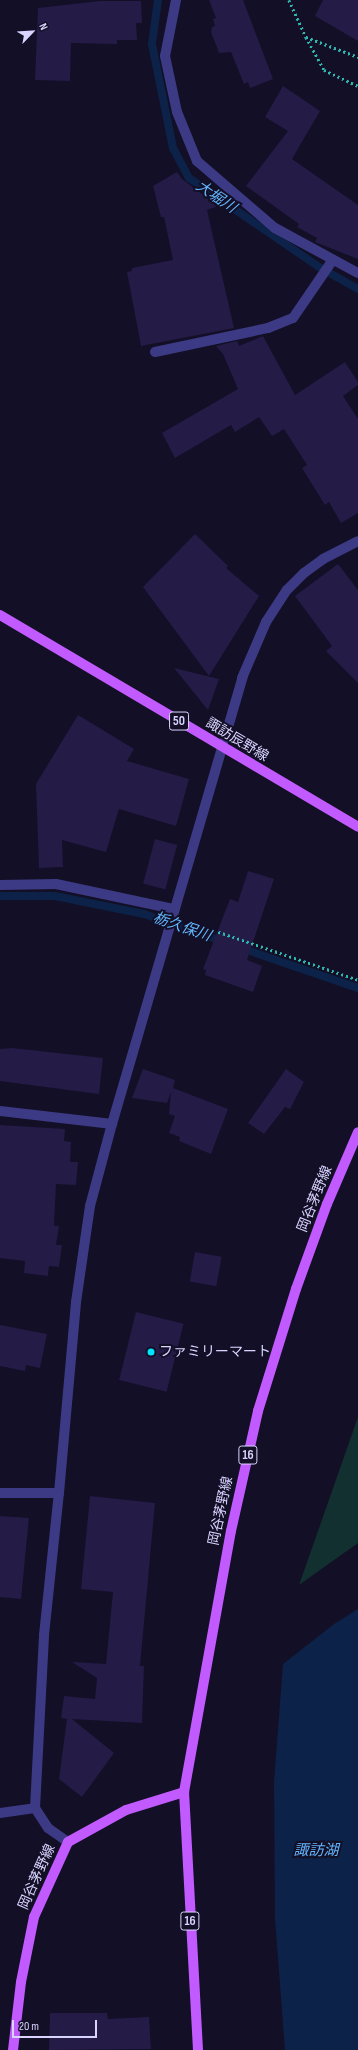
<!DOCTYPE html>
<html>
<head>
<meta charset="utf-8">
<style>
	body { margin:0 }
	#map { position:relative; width:358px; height:2050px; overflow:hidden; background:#130f26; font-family:"Sofia Sans Condensed","Noto Sans JP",sans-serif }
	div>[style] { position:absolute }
	.green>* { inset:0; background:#12302f }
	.water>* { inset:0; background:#0c2248 }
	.stream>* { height:8px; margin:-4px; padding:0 4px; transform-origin:4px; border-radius:4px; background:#0c2248 }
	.building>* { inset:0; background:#241b47; transform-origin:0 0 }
	.path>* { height:2.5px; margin-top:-1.25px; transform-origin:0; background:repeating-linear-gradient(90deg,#2fb8b0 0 2px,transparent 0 5px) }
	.minor>* { height:10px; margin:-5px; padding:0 5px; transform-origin:5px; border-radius:5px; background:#3d3a85 }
	.major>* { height:10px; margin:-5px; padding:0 5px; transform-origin:5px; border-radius:5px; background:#c25bff }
	.dots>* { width:11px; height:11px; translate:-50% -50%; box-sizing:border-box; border:2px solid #130f26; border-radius:50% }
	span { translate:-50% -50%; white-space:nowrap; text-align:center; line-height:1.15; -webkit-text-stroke:4px #130f26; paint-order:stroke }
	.shield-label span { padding:1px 3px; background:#130f26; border:1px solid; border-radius:3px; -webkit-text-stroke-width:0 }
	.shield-label { font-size:13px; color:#d9d4ff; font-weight:700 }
	.street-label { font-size:14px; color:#d9d4ff }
	.poi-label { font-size:14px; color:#d9d4ff }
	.left { translate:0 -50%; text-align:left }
	.water-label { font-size:15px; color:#62b6ff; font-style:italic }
	.north { position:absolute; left:12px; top:12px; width:40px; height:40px; -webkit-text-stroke:3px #130f26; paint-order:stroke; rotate:65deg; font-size:11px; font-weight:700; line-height:16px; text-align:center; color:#d9d4ff }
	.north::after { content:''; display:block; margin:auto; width:14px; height:18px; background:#d9d4ff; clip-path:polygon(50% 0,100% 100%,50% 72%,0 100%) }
	.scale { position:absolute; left:12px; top:2020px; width:85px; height:18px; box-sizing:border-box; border:2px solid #d9d4ff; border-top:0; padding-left:5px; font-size:12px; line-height:14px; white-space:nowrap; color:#d9d4ff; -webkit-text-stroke:3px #130f26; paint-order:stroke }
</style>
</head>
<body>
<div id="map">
	<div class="green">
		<div style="clip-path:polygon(358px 1417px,358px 1543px,299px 1585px)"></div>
	</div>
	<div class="water">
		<div style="clip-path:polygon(358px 1609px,358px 2050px,285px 2050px,275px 1919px,274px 1782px,283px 1664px,334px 1624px)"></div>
	</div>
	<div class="stream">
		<div style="left:158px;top:0;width:44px;rotate:97.8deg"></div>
		<div style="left:152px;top:44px;width:106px;rotate:78.6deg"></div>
		<div style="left:173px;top:148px;width:34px;rotate:62deg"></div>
		<div style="left:189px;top:178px;width:158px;rotate:34.4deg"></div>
		<div style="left:319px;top:267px;width:45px;rotate:29.4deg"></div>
		<div style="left:0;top:896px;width:55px"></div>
		<div style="left:55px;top:896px;width:91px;rotate:11.4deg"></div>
		<div style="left:144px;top:914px;width:86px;rotate:19.1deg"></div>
		<div style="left:241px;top:948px;width:124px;rotate:18.9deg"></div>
	</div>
	<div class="building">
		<div style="clip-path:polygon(209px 0,243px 0,273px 79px,250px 88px,248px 82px,244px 84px,231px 52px,219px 53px,211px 32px,212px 27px,215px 26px,213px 19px,216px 18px)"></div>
		<div style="clip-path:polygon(323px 0,358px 0,358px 41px,315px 16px)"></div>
		<div style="clip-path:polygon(100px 1px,141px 1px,142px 23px,136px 23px,137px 40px,117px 40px,117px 44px,71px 43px,70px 81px,35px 80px,38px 8px)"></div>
		<div style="clip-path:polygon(283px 86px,320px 111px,292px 159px,358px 205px,358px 259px,315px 242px,317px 238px,297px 227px,299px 224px,246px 186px,288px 131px,265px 117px)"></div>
		<div style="clip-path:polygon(177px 172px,182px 179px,218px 206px,207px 210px,234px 328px,141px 346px,127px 272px,132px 271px,132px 268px,173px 260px,164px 217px,161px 217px,153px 186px)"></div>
		<div style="clip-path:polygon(263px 336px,295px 395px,345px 362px,358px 382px,358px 385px,343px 396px,358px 419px,358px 513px,341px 523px,329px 502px,325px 505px,302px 468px,307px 465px,284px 429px,272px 436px,259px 417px,235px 432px,231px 425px,175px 458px,162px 433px,238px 389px,223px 354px,216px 346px,237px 341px,239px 346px)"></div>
		<div style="clip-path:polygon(195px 534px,228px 566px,226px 568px,259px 596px,209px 676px,143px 587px)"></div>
		<div style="clip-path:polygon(338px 564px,358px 590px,358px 683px,326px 651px,332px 646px,295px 596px)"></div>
		<div style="clip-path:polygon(174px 668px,219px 679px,208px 710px)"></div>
		<div style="clip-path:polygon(78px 715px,134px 749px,127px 761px,189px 779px,176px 826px,119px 809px,106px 852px,62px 840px,63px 867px,39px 868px,36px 784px)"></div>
		<div style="left:155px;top:839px;width:23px;height:46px;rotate:15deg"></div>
		<div style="clip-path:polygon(248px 871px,274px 879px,247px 960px,262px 966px,253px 992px,205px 975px,206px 970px,203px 969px,230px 899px,238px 902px)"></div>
		<div style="clip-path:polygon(12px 1048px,103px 1058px,99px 1094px,0 1081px,0 1049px)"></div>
		<div style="clip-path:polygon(143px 1069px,175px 1080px,173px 1088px,228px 1109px,211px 1154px,179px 1141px,180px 1137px,169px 1133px,175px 1116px,169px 1114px,171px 1092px,167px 1103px,132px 1098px)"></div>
		<div style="clip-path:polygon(286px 1069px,304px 1082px,290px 1109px,285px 1107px,264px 1134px,248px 1123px)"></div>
		<div style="clip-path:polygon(0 1125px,65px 1129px,64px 1141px,71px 1142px,70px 1162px,78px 1162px,76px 1185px,56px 1184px,54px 1226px,59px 1226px,56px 1245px,62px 1245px,59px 1267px,49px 1266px,48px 1276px,24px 1273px,25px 1261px,0 1258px)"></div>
		<div style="left:195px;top:1252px;width:27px;height:30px;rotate:10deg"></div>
		<div style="left:136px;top:1312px;width:49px;height:70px;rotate:14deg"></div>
		<div style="clip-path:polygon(0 1325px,47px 1334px,40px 1368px,26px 1365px,25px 1371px,0 1366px)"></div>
		<div style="clip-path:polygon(90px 1496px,155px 1503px,140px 1666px,144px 1666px,142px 1723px,72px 1719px,114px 1753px,82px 1797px,59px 1779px,67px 1719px,61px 1718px,64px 1696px,95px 1699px,97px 1678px,72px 1662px,106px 1664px,113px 1592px,81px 1589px)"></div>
		<div style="clip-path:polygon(0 1516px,29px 1518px,21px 1599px,0 1597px)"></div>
		<div style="clip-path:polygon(50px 2013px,107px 2013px,108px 2019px,149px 2017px,151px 2049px,49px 2050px)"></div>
	</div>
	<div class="path">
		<div style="left:289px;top:0;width:41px;rotate:65.3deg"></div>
		<div style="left:306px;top:37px;width:56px;rotate:21deg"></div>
		<div style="left:306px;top:37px;width:38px;rotate:61deg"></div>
		<div style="left:324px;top:70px;width:38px;rotate:25deg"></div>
		<div style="left:190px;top:922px;width:178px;rotate:19deg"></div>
	</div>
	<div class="minor">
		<div style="left:176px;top:0;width:57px;rotate:101.1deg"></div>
		<div style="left:165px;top:56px;width:57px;rotate:77.9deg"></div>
		<div style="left:177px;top:112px;width:53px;rotate:67.8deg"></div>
		<div style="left:197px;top:161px;width:103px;rotate:40.7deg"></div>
		<div style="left:275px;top:228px;width:94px;rotate:28.5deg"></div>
		<div style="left:155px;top:352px;width:116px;rotate:-12deg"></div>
		<div style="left:268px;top:328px;width:27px;rotate:-22deg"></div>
		<div style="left:293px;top:318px;width:69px;rotate:-55.6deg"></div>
		<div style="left:0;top:885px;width:56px;rotate:-1deg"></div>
		<div style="left:56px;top:884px;width:121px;rotate:12deg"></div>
		<div style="left:0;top:1111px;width:113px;rotate:6.6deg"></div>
		<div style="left:0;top:1493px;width:59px"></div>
		<div style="left:0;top:1813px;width:35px;rotate:-8deg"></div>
		<div style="left:68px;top:1842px;width:24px;rotate:-145deg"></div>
		<div style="left:48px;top:1828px;width:24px;rotate:-123deg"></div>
		<div style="left:35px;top:1808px;width:173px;rotate:-87deg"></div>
		<div style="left:44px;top:1635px;width:143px;rotate:-84deg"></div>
		<div style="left:59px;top:1493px;width:192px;rotate:-84.9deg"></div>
		<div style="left:76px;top:1302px;width:97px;rotate:-81.7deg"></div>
		<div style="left:90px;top:1206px;width:85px;rotate:-75deg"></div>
		<div style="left:112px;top:1124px;width:465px;rotate:-73.7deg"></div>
		<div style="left:242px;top:678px;width:61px;rotate:-66.8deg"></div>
		<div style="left:266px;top:622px;width:38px;rotate:-57deg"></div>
		<div style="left:287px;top:590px;width:24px;rotate:-45deg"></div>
		<div style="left:304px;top:573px;width:24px;rotate:-36deg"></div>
		<div style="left:323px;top:559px;width:39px;rotate:-27deg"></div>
	</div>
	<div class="major">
		<div style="left:0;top:615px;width:416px;rotate:30.6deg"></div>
		<div style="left:13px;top:2050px;width:68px;rotate:-83.3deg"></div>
		<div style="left:21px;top:1982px;width:66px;rotate:-78.7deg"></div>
		<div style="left:34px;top:1917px;width:82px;rotate:-65.6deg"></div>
		<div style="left:68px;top:1842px;width:66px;rotate:-28.9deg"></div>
		<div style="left:126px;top:1810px;width:61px;rotate:-17.2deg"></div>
		<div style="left:198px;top:2050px;width:258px;rotate:-93.1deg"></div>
		<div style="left:184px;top:1792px;width:265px;rotate:-79.8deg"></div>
		<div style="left:231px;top:1531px;width:123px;rotate:-77.3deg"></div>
		<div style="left:258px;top:1411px;width:128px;rotate:-72.7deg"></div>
		<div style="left:296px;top:1289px;width:90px;rotate:-70deg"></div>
		<div style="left:327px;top:1204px;width:78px;rotate:-66.7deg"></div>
	</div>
	<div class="dots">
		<div style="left:151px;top:1352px;background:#00e5ff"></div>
	</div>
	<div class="shield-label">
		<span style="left:179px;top:721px">50</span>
		<span style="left:248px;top:1455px">16</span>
		<span style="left:190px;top:1921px">16</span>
	</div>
	<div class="street-label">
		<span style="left:237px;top:740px;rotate:31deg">諏訪辰野線</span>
		<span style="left:315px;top:1199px;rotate:-68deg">岡谷茅野線</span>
		<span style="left:221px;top:1511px;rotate:-78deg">岡谷茅野線</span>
		<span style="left:37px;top:1877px;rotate:-66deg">岡谷茅野線</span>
	</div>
	<div class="poi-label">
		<span class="left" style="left:159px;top:1352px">ファミリーマート</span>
	</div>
	<div class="water-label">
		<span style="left:216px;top:197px;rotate:34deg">大堀川</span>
		<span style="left:182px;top:927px;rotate:19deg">栃久保川</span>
		<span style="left:316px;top:1851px">諏訪湖</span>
	</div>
	<div class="north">N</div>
	<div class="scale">20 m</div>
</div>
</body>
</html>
